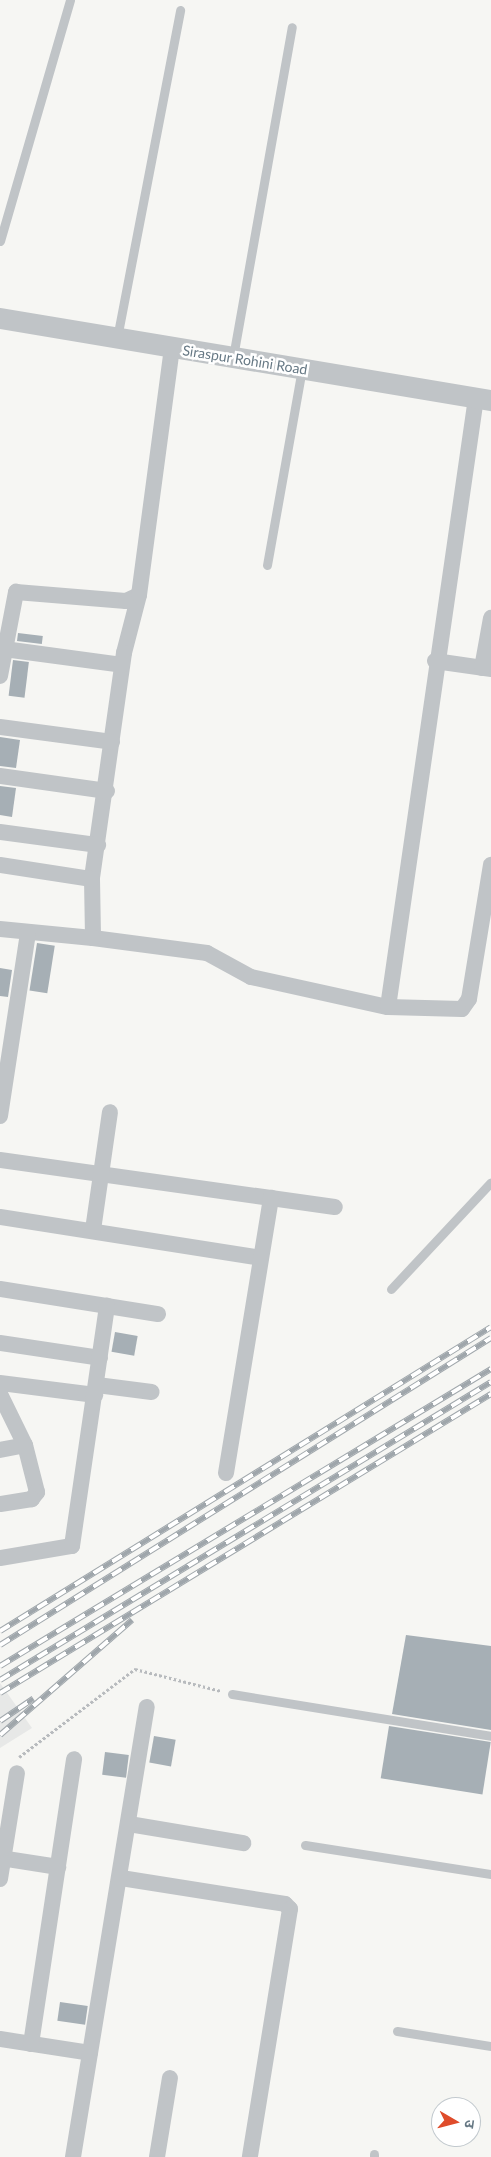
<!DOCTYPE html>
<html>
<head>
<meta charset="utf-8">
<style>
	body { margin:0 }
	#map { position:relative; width:491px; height:2157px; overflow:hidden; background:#f6f6f3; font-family:Lato,"Noto Sans Devanagari",sans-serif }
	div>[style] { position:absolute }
	.built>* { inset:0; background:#e7e8e7 }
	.building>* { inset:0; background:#a6afb5; transform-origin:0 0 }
	.path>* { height:2.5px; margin-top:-1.25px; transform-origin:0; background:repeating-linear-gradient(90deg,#b8bbbe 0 2.5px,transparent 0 5px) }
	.service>* { height:9px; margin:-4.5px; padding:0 4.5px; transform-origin:4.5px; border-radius:4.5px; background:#c0c4c7 }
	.minor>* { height:16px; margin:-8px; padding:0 8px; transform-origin:8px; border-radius:8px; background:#c0c4c7 }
	.tertiary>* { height:21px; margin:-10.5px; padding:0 10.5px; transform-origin:10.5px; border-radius:10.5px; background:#c0c4c7 }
	.rail>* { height:5.5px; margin-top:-2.75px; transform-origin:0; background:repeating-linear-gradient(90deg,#fff 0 11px,#9fa6ab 0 22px); box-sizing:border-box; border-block:1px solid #9fa6ab }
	span { translate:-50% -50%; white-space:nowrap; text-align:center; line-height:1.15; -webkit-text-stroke:5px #fff; paint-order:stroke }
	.street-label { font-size:14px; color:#667884 }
	.north { position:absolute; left:431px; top:2097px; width:50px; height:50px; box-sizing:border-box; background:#fff; border:1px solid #c2c9ce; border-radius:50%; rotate:98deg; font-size:14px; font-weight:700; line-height:20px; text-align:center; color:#667884 }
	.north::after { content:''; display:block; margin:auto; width:18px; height:22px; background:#df4c2b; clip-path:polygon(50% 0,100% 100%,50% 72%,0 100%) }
</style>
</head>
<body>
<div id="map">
	<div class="built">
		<div style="clip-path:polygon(0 1683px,32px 1728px,0 1748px)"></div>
	</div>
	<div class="building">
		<div style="left:18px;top:633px;width:25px;height:8px;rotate:7deg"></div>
		<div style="left:13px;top:660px;width:16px;height:36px;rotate:7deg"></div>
		<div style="clip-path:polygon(0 737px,20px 740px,16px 768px,0 766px)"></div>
		<div style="clip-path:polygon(0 786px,16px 788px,12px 817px,0 815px)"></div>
		<div style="left:37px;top:943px;width:18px;height:48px;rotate:9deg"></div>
		<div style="clip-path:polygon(0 968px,12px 970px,8px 997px,0 996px)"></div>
		<div style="left:115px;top:1332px;width:23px;height:20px;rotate:10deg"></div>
		<div style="clip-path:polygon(406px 1635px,491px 1646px,491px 1730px,392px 1714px)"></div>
		<div style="left:389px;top:1726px;width:103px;height:53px;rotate:9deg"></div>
		<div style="left:154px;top:1736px;width:22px;height:27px;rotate:10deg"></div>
		<div style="left:105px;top:1752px;width:24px;height:23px;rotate:7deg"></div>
		<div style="left:60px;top:2002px;width:28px;height:19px;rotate:8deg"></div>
	</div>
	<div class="path">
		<div style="left:19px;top:1757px;width:146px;rotate:-37.2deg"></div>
		<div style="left:135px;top:1669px;width:89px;rotate:14.3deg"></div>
	</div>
	<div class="service">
		<div style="left:0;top:241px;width:251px;rotate:-73.8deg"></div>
		<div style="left:117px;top:338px;width:334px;rotate:-79.1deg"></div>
		<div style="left:233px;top:357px;width:335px;rotate:-79.9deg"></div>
		<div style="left:267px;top:565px;width:199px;rotate:-79.9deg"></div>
		<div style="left:391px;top:1289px;width:146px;rotate:-46.9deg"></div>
		<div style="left:232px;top:1694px;width:262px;rotate:9.2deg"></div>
		<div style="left:305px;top:1845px;width:188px;rotate:8.9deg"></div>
		<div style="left:397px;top:2031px;width:95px;rotate:9.1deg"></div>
		<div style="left:374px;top:2154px;width:3px;rotate:90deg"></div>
	</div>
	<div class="minor">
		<div style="left:139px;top:595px;width:60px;rotate:104.5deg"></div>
		<div style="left:124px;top:653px;width:228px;rotate:98.1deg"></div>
		<div style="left:92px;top:879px;width:59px;rotate:89deg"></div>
		<div style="left:93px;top:938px;width:115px;rotate:7.5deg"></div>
		<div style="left:207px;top:953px;width:50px;rotate:28.6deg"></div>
		<div style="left:251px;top:977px;width:140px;rotate:12.4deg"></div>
		<div style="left:388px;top:1007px;width:74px;rotate:1.5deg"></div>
		<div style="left:462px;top:1009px;width:12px;rotate:-55deg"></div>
		<div style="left:469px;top:999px;width:136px;rotate:-80.7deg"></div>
		<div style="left:4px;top:649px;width:119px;rotate:7.7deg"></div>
		<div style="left:435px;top:661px;width:57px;rotate:8.1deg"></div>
		<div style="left:482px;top:668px;width:51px;rotate:-79.8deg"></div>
		<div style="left:0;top:676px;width:86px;rotate:-79.2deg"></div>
		<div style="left:16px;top:592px;width:110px;rotate:4.7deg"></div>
		<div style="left:126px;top:601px;width:14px;rotate:-25deg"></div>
		<div style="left:139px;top:595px;width:249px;rotate:-82.4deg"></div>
		<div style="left:0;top:727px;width:113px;rotate:7.6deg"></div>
		<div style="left:0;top:776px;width:108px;rotate:8deg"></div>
		<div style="left:0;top:832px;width:99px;rotate:7.6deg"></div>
		<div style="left:0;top:865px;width:93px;rotate:8.7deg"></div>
		<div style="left:0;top:929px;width:93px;rotate:5.5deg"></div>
		<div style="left:388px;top:1007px;width:615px;rotate:-81.78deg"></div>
		<div style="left:0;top:1116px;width:185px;rotate:-81.3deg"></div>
		<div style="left:0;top:1160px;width:338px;rotate:8deg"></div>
		<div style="left:0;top:1217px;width:264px;rotate:8.9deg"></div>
		<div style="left:93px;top:1230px;width:119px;rotate:-81.8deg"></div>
		<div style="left:0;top:1289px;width:160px;rotate:9deg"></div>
		<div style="left:0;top:1343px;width:101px;rotate:8.5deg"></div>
		<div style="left:0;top:1383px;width:96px;rotate:7.2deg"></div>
		<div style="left:97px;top:1385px;width:55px;rotate:7.3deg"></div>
		<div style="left:0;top:1394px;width:57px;rotate:63.9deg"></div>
		<div style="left:25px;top:1445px;width:49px;rotate:75.7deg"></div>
		<div style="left:37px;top:1492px;width:9px;rotate:126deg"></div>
		<div style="left:32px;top:1499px;width:32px;rotate:171deg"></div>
		<div style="left:0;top:1450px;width:25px;rotate:-11deg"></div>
		<div style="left:226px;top:1473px;width:279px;rotate:-80.7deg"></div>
		<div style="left:0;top:1558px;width:73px;rotate:-9.5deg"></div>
		<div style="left:72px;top:1546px;width:243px;rotate:-81.7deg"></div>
		<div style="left:129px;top:1824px;width:116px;rotate:9.5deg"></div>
		<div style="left:0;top:1858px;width:59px;rotate:8.8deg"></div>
		<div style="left:121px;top:1878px;width:166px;rotate:9deg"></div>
		<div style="left:285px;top:1904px;width:7px;rotate:45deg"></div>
		<div style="left:290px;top:1909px;width:251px;rotate:99.2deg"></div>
		<div style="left:0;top:1879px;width:107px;rotate:-80.9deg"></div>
		<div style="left:0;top:2039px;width:91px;rotate:8.8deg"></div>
		<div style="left:31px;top:2044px;width:288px;rotate:-81.4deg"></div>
		<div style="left:73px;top:2157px;width:456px;rotate:-80.7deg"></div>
		<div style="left:157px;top:2157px;width:80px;rotate:-80.7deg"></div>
	</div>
	<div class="tertiary">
		<div style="left:0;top:318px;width:498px;rotate:9.5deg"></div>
	</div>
	<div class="rail">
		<div style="left:0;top:1631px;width:577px;rotate:-31.76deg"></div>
		<div style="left:0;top:1645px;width:579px;rotate:-32.02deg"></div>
		<div style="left:0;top:1666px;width:574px;rotate:-31.17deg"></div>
		<div style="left:0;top:1680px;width:574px;rotate:-31.25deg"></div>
		<div style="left:0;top:1693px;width:575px;rotate:-31.34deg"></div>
		<div style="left:0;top:1721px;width:40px;rotate:-34deg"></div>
		<div style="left:0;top:1735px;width:175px;rotate:-41.1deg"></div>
	</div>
	<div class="street-label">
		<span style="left:245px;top:360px;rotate:9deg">Siraspur Rohini Road</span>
	</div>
	<div class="north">उ</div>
</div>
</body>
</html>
